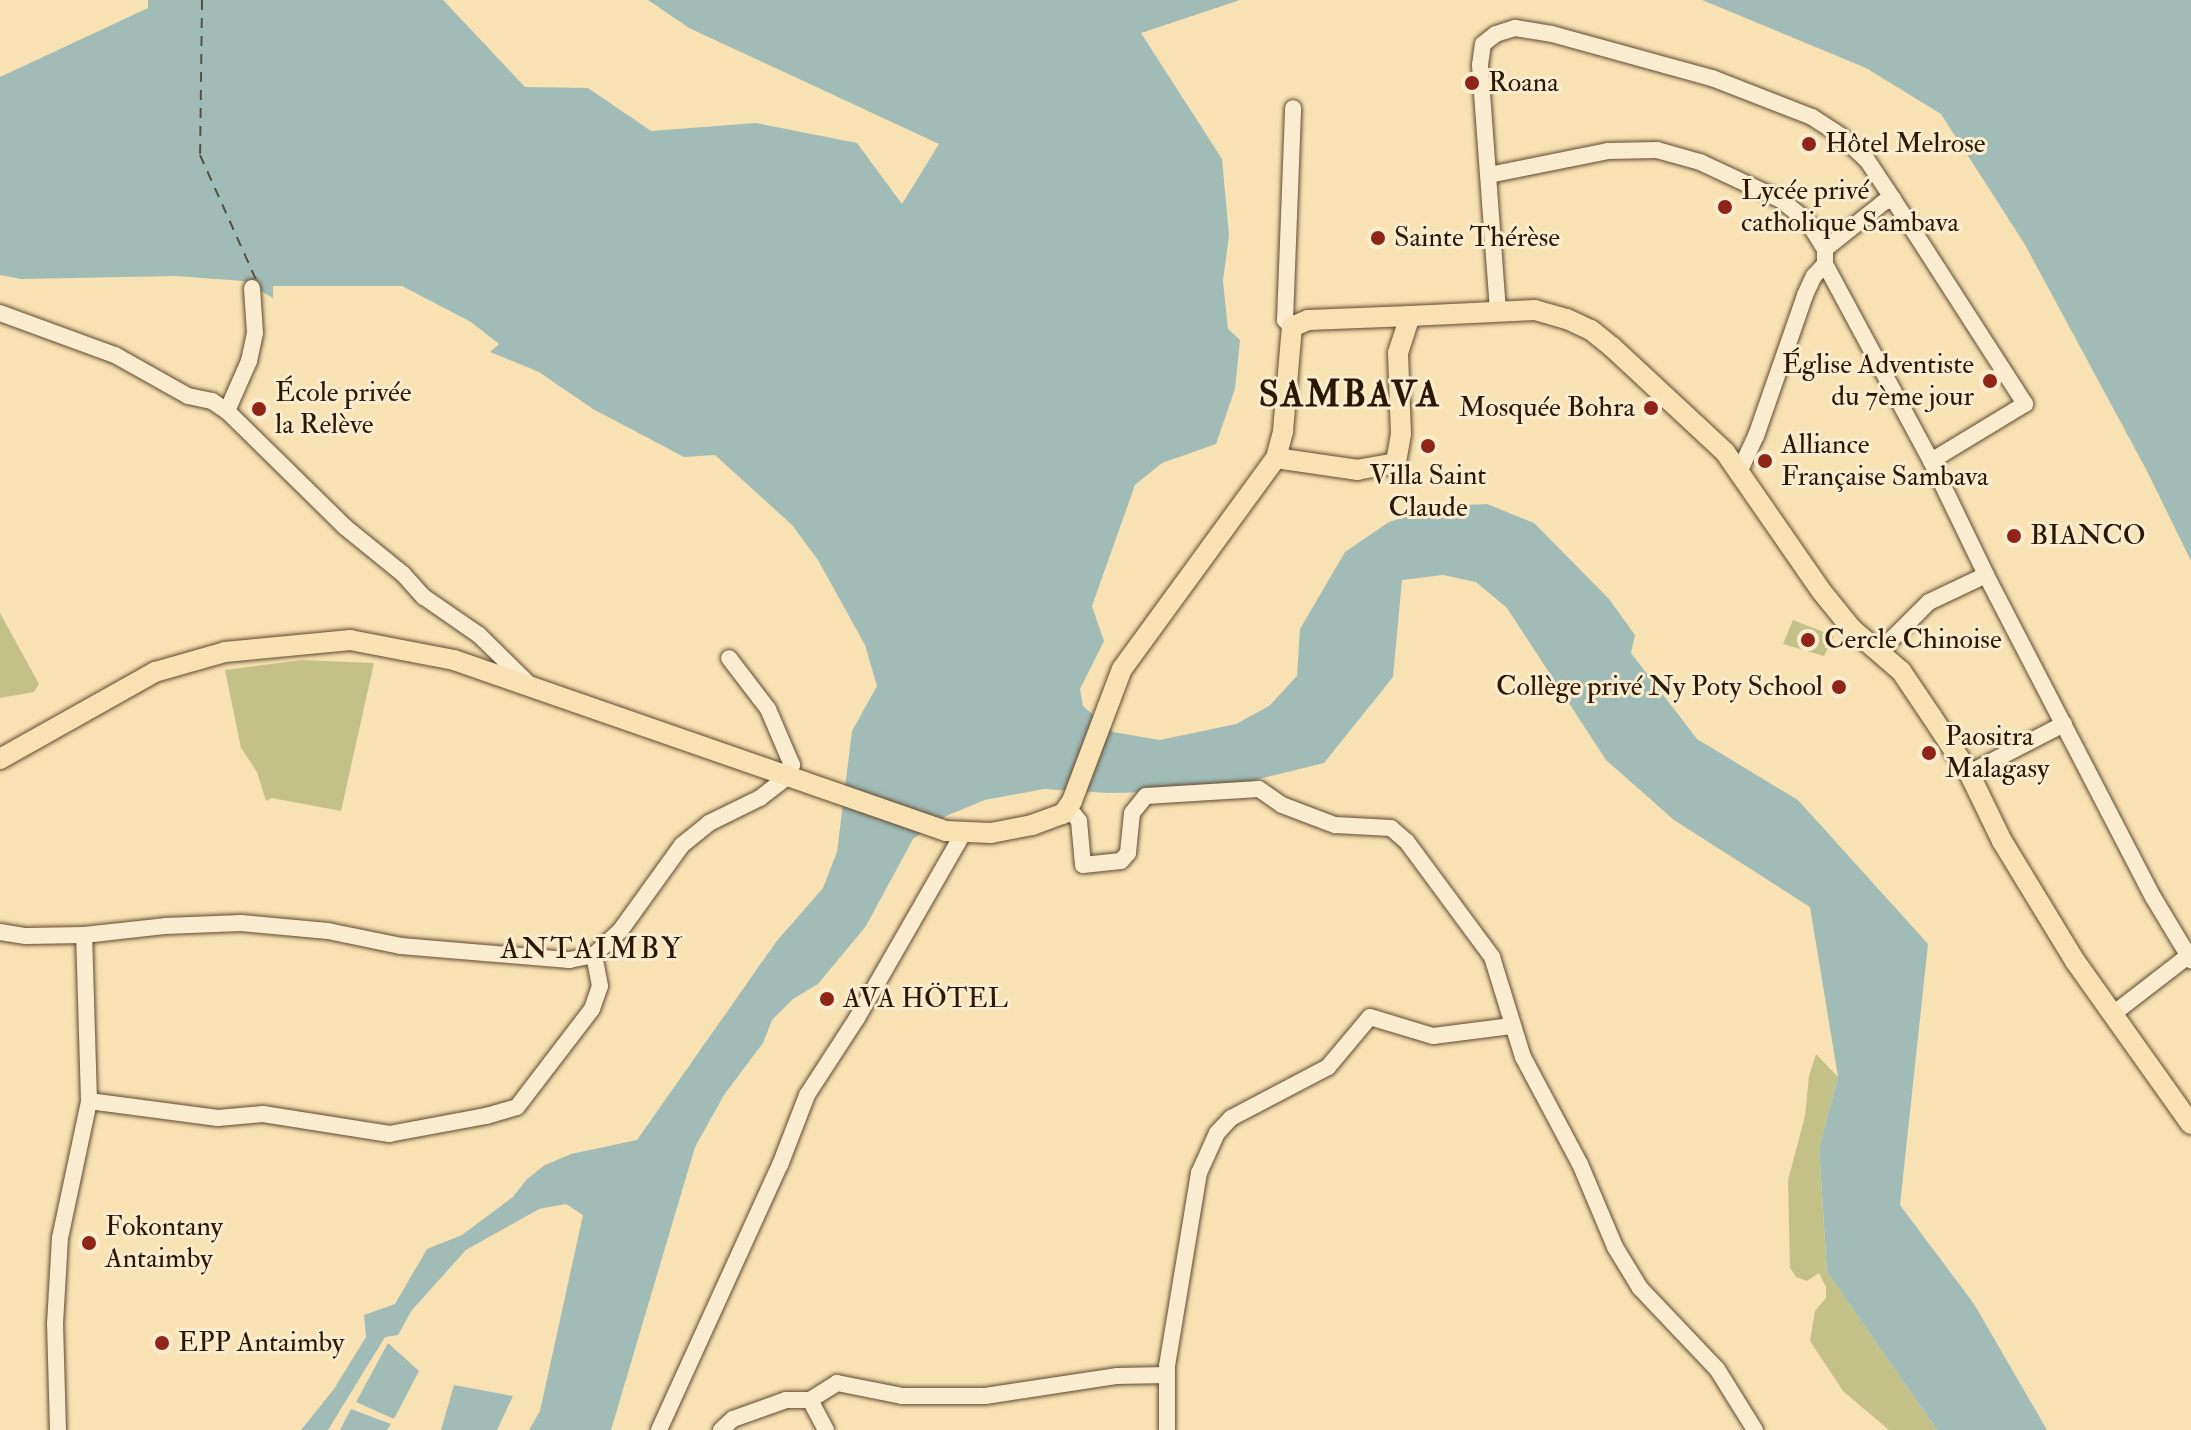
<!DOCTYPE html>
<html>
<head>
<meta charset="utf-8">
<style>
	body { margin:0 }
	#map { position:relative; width:2191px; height:1430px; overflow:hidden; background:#f8e2b3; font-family:"IM FELL Double Pica",serif }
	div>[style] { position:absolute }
	.green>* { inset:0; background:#c4c188 }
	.water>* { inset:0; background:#a1bcb7 }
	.ferry>* { height:2px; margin-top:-1px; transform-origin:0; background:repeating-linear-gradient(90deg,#565043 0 10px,transparent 0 18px) }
	.roads { filter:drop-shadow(0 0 2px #604930) drop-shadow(0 0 2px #604930) }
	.minor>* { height:16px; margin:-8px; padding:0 8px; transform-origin:8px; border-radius:8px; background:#faecce }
	.major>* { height:20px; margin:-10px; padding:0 10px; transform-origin:10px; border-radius:10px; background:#f8e2b3 }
	.dots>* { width:22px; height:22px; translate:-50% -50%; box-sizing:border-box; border:4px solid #faecce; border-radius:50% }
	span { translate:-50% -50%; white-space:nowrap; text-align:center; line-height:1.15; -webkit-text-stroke:6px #faecce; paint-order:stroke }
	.poi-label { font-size:28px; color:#2e1604 }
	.left { translate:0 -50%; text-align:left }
	.right { translate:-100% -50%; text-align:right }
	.neighbourhood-label { font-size:30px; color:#2e1604; letter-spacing:2px }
	.district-label { font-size:36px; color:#2e1604; font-weight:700; letter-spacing:2px }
</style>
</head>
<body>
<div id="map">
	<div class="green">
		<div style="clip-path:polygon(0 613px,39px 684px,34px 692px,0 698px)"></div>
		<div style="clip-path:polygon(1793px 620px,1834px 636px,1824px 656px,1783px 644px)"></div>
		<div style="clip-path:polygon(302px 660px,374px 663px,341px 811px,272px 798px,266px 801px,257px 772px,241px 748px,225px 670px)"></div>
		<div style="clip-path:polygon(1816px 1054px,1838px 1077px,1819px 1148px,1827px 1272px,1937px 1430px,1889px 1430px,1843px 1391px,1810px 1341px,1815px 1311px,1826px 1298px,1826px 1287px,1819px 1273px,1807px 1281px,1796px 1277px,1790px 1268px,1788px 1180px,1805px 1116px,1809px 1076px)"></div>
	</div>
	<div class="water">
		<div style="clip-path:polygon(148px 0,443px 0,525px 87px,588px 88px,651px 131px,756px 123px,857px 143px,902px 204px,939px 144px,689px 28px,648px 0,1240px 0,1141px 33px,1222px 159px,1229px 235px,1223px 281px,1228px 329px,1240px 340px,1235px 389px,1216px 444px,1162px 463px,1135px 485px,1092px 606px,1104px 641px,1080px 689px,1083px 706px,1113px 732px,1160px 740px,1236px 724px,1269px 706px,1297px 676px,1300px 629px,1345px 552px,1389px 522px,1441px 506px,1487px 504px,1534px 523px,1609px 599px,1635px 635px,1631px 653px,1697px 739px,1798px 800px,1928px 944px,1900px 1205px,1974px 1304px,2047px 1430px,1937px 1430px,1827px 1272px,1819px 1148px,1838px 1077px,1810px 907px,1674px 820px,1606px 760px,1507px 608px,1476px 582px,1443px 575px,1402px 580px,1393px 677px,1324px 763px,1210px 791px,1109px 793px,1044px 789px,985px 800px,946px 816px,913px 839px,866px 926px,818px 984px,793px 999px,772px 1020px,763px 1043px,724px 1095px,695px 1147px,611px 1430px,529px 1430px,540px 1411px,583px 1215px,566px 1204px,539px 1209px,466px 1250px,412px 1310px,398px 1335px,385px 1337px,328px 1430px,301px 1430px,334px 1389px,366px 1337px,364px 1315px,395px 1304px,427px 1249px,462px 1235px,513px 1197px,527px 1179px,545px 1165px,571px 1154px,637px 1140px,776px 942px,823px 888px,837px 852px,852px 731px,877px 686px,865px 645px,818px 560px,792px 525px,715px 455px,684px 457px,593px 409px,539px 372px,490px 352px,499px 344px,471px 322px,402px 286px,273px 286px,273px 298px,243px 281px,176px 276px,21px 279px,0 275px,0 77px,148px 8px)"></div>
		<div style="clip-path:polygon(1702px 0,2191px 0,2191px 561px,2147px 471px,2024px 243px,1941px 114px,1866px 68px)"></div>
		<div style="clip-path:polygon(388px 1343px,419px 1371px,394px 1419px,356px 1402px)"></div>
		<div style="clip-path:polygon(454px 1385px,513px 1396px,497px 1430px,441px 1430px)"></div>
		<div style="clip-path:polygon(351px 1409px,391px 1424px,387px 1430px,340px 1430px)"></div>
	</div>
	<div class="ferry">
		<div style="left:202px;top:0;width:155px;rotate:90.7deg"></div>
		<div style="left:200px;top:155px;width:139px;rotate:65.8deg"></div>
	</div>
	<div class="roads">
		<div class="minor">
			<div style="left:1489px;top:175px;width:121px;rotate:-11.4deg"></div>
			<div style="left:1608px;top:151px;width:49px;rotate:-1.2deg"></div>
			<div style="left:1657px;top:150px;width:45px;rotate:15.6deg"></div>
			<div style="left:1700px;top:162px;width:89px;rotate:25.1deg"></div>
			<div style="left:1781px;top:200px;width:35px;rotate:39deg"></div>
			<div style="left:1808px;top:222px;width:32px;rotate:58deg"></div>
			<div style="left:1825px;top:249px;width:15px;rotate:90deg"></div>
			<div style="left:1825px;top:264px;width:224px;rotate:61.7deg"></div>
			<div style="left:1931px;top:461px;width:127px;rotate:64.2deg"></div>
			<div style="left:1986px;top:575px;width:363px;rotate:62.6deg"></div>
			<div style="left:2153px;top:897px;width:74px;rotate:58.9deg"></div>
			<div style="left:1893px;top:199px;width:244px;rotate:57.2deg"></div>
			<div style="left:2025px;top:404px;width:110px;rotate:148.8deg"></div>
			<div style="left:252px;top:288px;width:45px;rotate:86.2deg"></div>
			<div style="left:255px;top:333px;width:29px;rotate:102deg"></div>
			<div style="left:249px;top:361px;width:55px;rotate:113.7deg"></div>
			<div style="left:227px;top:411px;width:165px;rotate:44.5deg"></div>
			<div style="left:345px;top:527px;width:75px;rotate:39deg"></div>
			<div style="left:403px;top:574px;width:31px;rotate:48deg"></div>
			<div style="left:424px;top:597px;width:67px;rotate:34.6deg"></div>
			<div style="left:479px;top:635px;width:76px;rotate:44.5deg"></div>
			<div style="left:1498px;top:311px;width:247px;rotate:-94.2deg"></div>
			<div style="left:1480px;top:65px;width:21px;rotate:-82deg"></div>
			<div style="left:1483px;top:44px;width:16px;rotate:-38deg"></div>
			<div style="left:1496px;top:34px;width:20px;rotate:-18deg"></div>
			<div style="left:1515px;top:28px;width:37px;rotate:9deg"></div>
			<div style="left:1552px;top:34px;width:166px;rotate:15.4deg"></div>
			<div style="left:1712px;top:78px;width:107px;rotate:21.3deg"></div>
			<div style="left:1812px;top:117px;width:35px;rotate:33deg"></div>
			<div style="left:1841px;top:136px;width:35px;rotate:43deg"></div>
			<div style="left:1867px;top:160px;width:47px;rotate:56.3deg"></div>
			<div style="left:1893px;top:199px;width:9px;rotate:162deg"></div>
			<div style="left:1884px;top:202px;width:75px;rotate:141.5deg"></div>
			<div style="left:0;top:313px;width:122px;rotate:20.1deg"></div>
			<div style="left:115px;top:355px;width:84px;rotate:29.3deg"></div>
			<div style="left:188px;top:396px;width:25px;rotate:12deg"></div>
			<div style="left:212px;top:401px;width:18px;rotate:34deg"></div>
			<div style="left:1292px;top:327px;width:10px;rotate:-135deg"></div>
			<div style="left:1285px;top:320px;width:212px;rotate:-87.8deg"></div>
			<div style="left:1740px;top:470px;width:38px;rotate:-65deg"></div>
			<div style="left:1756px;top:436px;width:149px;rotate:-70.8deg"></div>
			<div style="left:1805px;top:295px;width:21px;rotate:-65deg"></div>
			<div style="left:1814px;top:276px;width:16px;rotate:-47deg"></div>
			<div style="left:1880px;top:651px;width:69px;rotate:-45deg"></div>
			<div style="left:1929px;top:602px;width:63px;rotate:-25.3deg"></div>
			<div style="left:1969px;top:773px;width:107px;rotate:-27.3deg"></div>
			<div style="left:1068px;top:807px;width:18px;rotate:52deg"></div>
			<div style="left:1079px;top:821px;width:44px;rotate:84.8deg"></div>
			<div style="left:1083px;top:865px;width:38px;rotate:-6deg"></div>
			<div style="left:1121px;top:861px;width:11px;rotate:-49deg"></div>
			<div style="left:1128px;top:853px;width:40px;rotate:-84.3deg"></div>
			<div style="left:1132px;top:813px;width:22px;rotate:-51deg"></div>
			<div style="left:1146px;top:796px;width:113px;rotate:-3.5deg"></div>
			<div style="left:1259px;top:789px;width:28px;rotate:35deg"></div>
			<div style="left:1282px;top:805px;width:57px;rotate:20.7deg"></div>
			<div style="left:1335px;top:825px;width:56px;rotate:3.1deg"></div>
			<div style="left:1391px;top:828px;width:21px;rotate:41deg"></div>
			<div style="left:1407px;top:842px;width:143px;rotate:53.5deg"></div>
			<div style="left:1492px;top:957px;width:105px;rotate:72.8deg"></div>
			<div style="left:1523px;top:1057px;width:121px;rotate:62deg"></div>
			<div style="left:1580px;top:1164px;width:90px;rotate:67.1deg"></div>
			<div style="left:1615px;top:1247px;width:48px;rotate:58.6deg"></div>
			<div style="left:1640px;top:1288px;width:112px;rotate:46.5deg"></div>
			<div style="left:1717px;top:1369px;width:72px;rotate:58.1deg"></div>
			<div style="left:0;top:932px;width:26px;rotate:9deg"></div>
			<div style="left:26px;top:936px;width:58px;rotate:-1deg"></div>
			<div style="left:84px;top:935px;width:81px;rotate:-6.3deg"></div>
			<div style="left:165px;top:926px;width:76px;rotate:-2.3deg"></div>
			<div style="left:241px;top:923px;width:87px;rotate:5.3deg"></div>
			<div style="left:328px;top:931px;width:75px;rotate:11.6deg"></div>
			<div style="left:401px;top:946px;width:169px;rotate:4.8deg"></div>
			<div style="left:569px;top:960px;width:25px;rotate:-11deg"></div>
			<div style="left:594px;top:955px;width:35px;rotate:-43deg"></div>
			<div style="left:620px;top:931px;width:106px;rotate:-54.2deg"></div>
			<div style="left:682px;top:845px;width:35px;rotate:-39deg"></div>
			<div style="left:709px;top:823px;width:57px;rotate:-26.1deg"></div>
			<div style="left:760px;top:798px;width:36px;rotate:-38deg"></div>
			<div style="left:788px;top:776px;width:12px;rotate:-70deg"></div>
			<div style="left:792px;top:765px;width:61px;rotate:-113.2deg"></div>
			<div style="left:768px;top:709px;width:64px;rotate:-127.4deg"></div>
			<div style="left:2113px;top:1014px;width:95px;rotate:-37.7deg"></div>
			<div style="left:89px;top:1101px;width:130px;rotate:7.5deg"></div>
			<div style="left:218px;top:1118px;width:45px;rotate:-5.1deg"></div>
			<div style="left:263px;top:1114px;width:128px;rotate:9deg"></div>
			<div style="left:389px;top:1134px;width:99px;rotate:-10.5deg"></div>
			<div style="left:486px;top:1116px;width:32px;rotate:-16deg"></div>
			<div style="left:517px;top:1107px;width:123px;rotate:-52.6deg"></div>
			<div style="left:592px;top:1009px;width:24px;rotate:-71deg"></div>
			<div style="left:600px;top:986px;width:32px;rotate:-101deg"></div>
			<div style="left:58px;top:1430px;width:106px;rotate:-91.6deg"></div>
			<div style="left:55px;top:1324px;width:86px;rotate:-86.7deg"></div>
			<div style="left:60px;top:1238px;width:140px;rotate:-78deg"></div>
			<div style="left:89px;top:1101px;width:166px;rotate:-91.7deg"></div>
			<div style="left:659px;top:1430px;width:291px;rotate:-65.5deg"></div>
			<div style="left:780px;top:1165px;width:75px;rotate:-68.9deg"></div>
			<div style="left:807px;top:1095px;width:92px;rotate:-57deg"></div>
			<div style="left:857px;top:1018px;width:212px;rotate:-60.1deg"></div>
			<div style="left:721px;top:1430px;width:16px;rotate:-43deg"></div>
			<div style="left:733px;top:1419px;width:56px;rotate:-19.7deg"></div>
			<div style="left:786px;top:1400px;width:24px"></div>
			<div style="left:826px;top:1430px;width:34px;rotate:-118deg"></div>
			<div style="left:810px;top:1400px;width:32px;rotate:-32deg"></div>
			<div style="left:837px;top:1383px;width:66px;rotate:11.3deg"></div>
			<div style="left:902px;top:1396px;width:83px"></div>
			<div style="left:985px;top:1396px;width:134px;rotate:-8.6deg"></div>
			<div style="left:1117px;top:1376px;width:49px;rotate:-1.2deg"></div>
			<div style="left:1167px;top:1430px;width:64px;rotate:-90deg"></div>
			<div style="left:1167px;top:1366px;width:196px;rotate:-80.6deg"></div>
			<div style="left:1199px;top:1173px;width:44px;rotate:-65.8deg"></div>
			<div style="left:1217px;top:1133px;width:21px;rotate:-47deg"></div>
			<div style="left:1231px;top:1118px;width:110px;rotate:-27.7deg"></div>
			<div style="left:1328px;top:1067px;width:65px;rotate:-50deg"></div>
			<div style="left:1370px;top:1017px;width:66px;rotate:16.8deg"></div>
			<div style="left:1433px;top:1036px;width:79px;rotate:-7.3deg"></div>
		</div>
		<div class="major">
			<div style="left:1410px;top:316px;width:125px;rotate:-2.7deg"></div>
			<div style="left:1535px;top:310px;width:33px;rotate:16deg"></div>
			<div style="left:1567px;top:319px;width:26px;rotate:25deg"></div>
			<div style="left:1591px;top:330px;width:27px;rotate:39deg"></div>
			<div style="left:1612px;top:347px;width:154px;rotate:42.9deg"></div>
			<div style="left:1725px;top:452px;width:170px;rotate:55.3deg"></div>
			<div style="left:1822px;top:592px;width:48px;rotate:51deg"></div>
			<div style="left:1852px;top:629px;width:65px;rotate:40.6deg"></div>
			<div style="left:1901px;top:671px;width:55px;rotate:56deg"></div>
			<div style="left:1932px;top:717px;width:67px;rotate:56.5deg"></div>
			<div style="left:1969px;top:773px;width:76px;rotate:64.1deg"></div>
			<div style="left:2002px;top:841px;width:140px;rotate:58.7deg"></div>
			<div style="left:2075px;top:961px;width:200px;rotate:54.6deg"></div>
			<div style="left:0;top:759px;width:178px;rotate:-29.3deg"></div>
			<div style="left:155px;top:672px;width:73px;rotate:-15.9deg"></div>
			<div style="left:225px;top:652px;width:126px;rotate:-5.5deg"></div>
			<div style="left:350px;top:640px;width:106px;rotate:10.9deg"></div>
			<div style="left:454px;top:660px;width:521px;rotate:19.17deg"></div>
			<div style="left:946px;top:831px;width:45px;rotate:2.5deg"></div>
			<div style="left:991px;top:833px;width:42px;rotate:-11deg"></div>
			<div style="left:1032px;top:825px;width:33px;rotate:-20deg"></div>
			<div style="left:1063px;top:814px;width:16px;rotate:-55deg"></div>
			<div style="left:1072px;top:801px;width:141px;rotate:-69.3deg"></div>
			<div style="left:1122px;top:669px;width:261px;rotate:-53.9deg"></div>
			<div style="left:1276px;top:458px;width:28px;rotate:-75deg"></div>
			<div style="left:1283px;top:431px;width:104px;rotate:-85.1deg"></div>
			<div style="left:1292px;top:327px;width:17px;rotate:-24deg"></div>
			<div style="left:1308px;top:320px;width:102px;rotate:-2.2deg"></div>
			<div style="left:1410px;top:316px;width:39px;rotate:108deg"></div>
			<div style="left:1398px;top:353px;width:81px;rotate:87.9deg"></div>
			<div style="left:1401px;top:434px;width:29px;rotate:100deg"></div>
			<div style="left:1396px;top:463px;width:39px;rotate:170deg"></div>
			<div style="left:1358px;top:470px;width:83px;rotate:-171.7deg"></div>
		</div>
	</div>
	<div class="dots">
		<div style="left:1472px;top:83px;background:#8f2418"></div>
		<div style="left:1809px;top:144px;background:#8f2418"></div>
		<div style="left:1725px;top:207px;background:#8f2418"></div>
		<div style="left:1378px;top:238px;background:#8f2418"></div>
		<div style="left:1990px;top:381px;background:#8f2418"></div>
		<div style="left:1651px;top:408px;background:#8f2418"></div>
		<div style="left:259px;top:409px;background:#8f2418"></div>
		<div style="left:1428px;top:446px;background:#8f2418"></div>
		<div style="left:1765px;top:461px;background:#8f2418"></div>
		<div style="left:2014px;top:536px;background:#8f2418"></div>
		<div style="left:1808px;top:640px;background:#8f2418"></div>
		<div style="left:1839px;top:687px;background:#8f2418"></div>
		<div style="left:1929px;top:753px;background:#8f2418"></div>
		<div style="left:827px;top:999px;background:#8f2418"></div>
		<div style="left:89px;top:1243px;background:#8f2418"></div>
		<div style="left:162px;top:1343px;background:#8f2418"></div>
	</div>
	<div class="poi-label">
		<span class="left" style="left:1488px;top:83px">Roana</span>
		<span class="left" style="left:1825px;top:144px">Hôtel Melrose</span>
		<span class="left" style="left:1741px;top:207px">Lycée privé<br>catholique Sambava</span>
		<span class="left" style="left:1394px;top:238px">Sainte Thérèse</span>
		<span class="right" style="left:1974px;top:381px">Église Adventiste<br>du 7ème jour</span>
		<span class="left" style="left:275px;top:409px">École privée<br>la Relève</span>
		<span class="right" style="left:1635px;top:408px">Mosquée Bohra</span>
		<span class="left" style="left:1781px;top:461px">Alliance<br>Française Sambava</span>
		<span style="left:1428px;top:492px">Villa Saint<br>Claude</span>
		<span class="left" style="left:2030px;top:536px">BIANCO</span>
		<span class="left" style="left:1824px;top:640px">Cercle Chinoise</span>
		<span class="right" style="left:1823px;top:687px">Collège privé Ny Poty School</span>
		<span class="left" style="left:1945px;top:753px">Paositra<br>Malagasy</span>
		<span class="left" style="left:843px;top:999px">AVA HÖTEL</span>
		<span class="left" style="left:105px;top:1243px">Fokontany<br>Antaimby</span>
		<span class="left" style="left:178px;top:1343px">EPP Antaimby</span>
	</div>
	<div class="neighbourhood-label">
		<span style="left:592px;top:949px">ANTAIMBY</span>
	</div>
	<div class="district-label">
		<span style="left:1350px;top:395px">SAMBAVA</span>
	</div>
</div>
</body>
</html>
